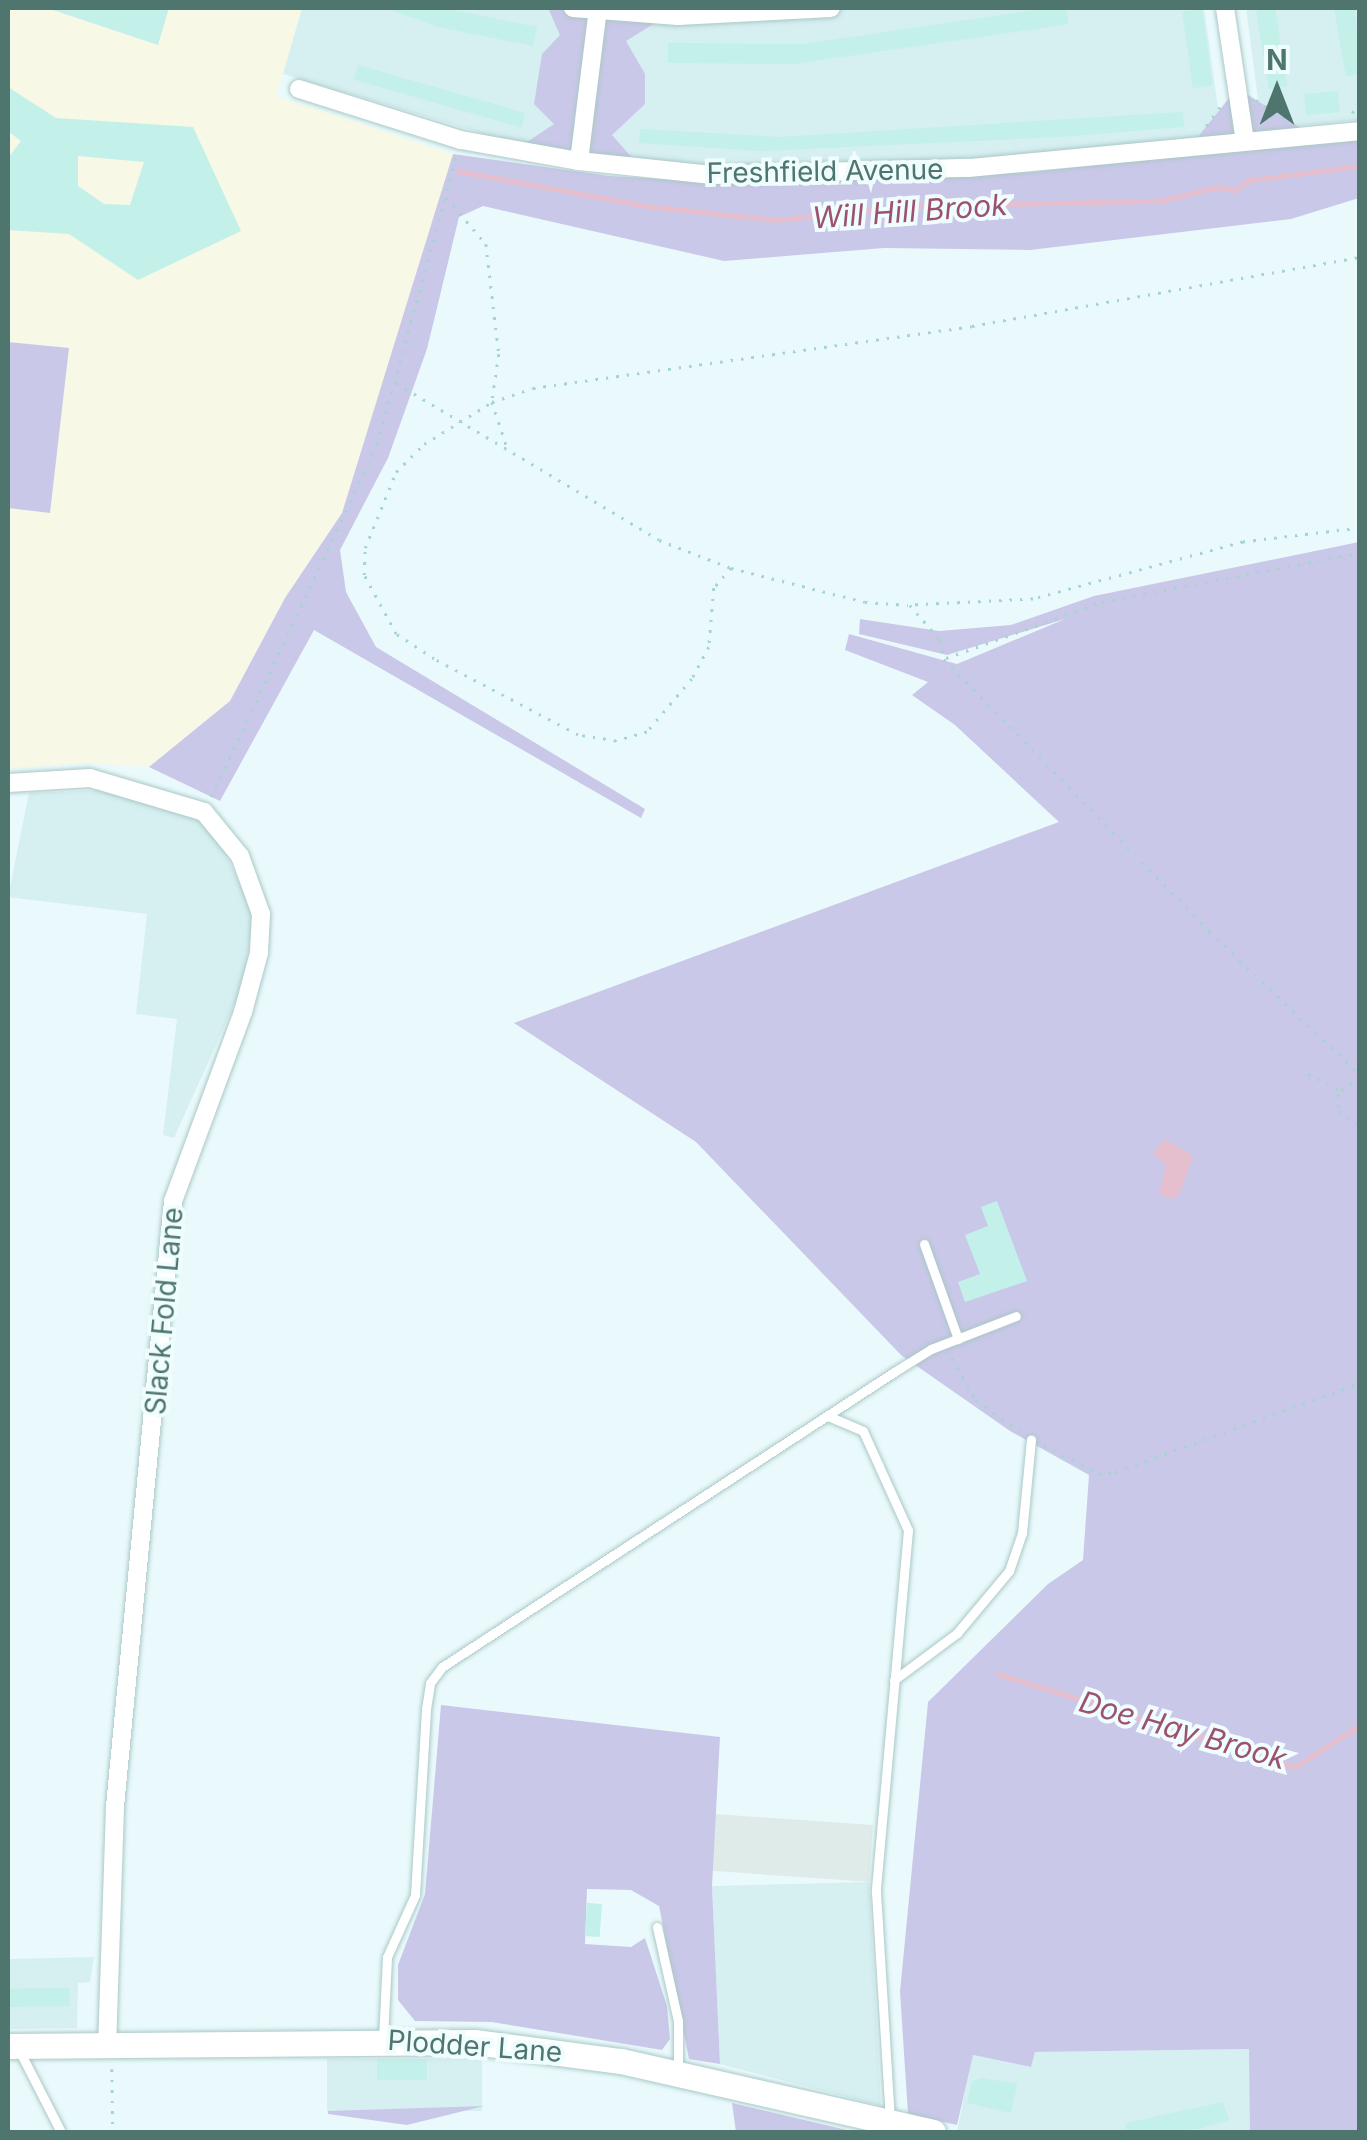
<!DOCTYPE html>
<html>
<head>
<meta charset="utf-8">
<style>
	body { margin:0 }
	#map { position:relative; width:1367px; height:2140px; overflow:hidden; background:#eafafc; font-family:Inter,sans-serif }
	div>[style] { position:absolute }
	.residential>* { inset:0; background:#d6eff0; transform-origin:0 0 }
	.industrial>* { inset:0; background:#dfebe9; transform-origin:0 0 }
	.education>* { inset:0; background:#f7f8e6 }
	.green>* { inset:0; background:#cac8e9 }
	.water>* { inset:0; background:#e5bfce }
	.stream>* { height:5px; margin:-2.5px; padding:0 2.5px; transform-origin:2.5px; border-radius:2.5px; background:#e5bfce }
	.building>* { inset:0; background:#c3f0e9; transform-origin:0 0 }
	.path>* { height:2.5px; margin-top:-1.25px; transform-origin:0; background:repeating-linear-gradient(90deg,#a6d5ce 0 2.5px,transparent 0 10.5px) }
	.roads { filter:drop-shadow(0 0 2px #aac8c6) drop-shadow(0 0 2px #aac8c6) }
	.lane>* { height:9px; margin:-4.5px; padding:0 4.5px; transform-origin:4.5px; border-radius:4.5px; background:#fff }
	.street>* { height:18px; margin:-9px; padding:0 9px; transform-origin:9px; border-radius:9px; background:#fff }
	.secondary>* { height:25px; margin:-12.5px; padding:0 12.5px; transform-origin:12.5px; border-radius:12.5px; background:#fff }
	span { translate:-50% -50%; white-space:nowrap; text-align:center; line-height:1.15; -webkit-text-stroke:8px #f0fdfe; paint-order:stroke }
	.street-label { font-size:28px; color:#4e756e }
	.water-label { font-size:30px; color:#9c526e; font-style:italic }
	.frame { position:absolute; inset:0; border:10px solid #4e756e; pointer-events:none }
	.north { position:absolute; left:1227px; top:40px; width:100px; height:100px; -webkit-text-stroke:8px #f0fdfe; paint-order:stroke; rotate:0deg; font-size:28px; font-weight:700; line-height:40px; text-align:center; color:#4e756e }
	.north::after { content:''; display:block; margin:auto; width:35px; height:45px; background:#4e756e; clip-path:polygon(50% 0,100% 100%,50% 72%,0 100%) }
</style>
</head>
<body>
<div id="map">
	<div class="residential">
		<div style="clip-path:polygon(302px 8px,1204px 8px,1222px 137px,971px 162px,715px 168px,555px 155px,283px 74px)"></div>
		<div style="clip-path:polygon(1246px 8px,1359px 8px,1359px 120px,1262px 129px)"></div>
		<div style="clip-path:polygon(103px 790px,192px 816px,218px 837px,253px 914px,244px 983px,174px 1138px,163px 1135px,177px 1019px,136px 1014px,147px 914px,8px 897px,29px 793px)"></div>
		<div style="clip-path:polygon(869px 1882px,881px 2106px,720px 2064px,712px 1886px)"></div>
		<div style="clip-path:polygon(94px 1957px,90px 1982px,78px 1983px,77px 2028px,8px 2029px,8px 1959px)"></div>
		<div style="clip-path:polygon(1250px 2049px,1250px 2132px,957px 2132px,972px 2055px,1030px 2067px,1035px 2052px)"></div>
		<div style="left:327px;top:2059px;width:155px;height:52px"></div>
	</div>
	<div class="industrial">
		<div style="left:873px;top:1825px;width:57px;height:158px;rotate:94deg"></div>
	</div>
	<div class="education">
		<div style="clip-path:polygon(8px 8px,302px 8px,276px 96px,453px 154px,417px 290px,342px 513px,285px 598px,230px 701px,149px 767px,84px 763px,8px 769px)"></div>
	</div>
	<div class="green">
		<div style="clip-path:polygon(548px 8px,668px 15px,626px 41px,645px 74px,645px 104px,612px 135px,641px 168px,515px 150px,554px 124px,534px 104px,542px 54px,560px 35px)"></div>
		<div style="clip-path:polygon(1237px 88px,1313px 136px,1190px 147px)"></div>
		<div style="clip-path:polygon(1359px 138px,1359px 198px,1291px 219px,1030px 250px,884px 248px,724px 261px,483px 206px,459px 217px,427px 349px,388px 458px,340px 550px,346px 592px,376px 647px,645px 809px,641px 818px,314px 630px,220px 801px,149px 767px,230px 701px,285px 598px,342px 513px,453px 154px,609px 176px,762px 184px,1032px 172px)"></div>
		<div style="clip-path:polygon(8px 342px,69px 348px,50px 513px,8px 508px)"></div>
		<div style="clip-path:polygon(1359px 542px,1359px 2132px,1250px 2132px,1249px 2049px,1035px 2052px,1031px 2067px,973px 2055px,957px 2125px,908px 2114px,900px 1992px,928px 1702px,1048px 1584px,1083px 1560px,1089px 1475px,1010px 1431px,901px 1355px,696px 1142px,514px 1023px,1059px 822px,955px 725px,912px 695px,928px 682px,845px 650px,849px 634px,957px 664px,1065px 619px,947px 655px,859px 634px,860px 619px,939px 631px,1011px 625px,1094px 596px)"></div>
		<div style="clip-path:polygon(441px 1705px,720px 1737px,712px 1886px,720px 2064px,689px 2059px,659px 1906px,631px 1890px,587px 1889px,585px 1944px,631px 1947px,645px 1938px,667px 2006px,670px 2039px,662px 2050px,492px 2022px,415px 2021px,398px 2000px,398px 1965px,425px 1894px)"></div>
		<div style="clip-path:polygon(732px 2103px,855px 2132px,736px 2132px)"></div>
		<div style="clip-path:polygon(484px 2106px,407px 2125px,328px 2114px,328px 2111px)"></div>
	</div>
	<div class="water">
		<div style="clip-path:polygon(1164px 1139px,1193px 1156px,1179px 1195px,1171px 1199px,1159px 1194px,1166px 1166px,1153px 1153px)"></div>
	</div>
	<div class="stream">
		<div style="left:458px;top:171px;width:192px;rotate:10.5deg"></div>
		<div style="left:647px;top:206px;width:130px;rotate:6.2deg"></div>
		<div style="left:776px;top:220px;width:137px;rotate:-5.9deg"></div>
		<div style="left:912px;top:206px;width:248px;rotate:-1.2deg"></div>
		<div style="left:1160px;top:201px;width:59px;rotate:-13.8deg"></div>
		<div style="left:1217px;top:187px;width:18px;rotate:9deg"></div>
		<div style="left:1235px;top:190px;width:18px;rotate:-34deg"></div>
		<div style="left:1250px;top:180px;width:111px;rotate:-7.3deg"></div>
		<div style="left:998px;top:1674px;width:311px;rotate:17.4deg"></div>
		<div style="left:1295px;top:1767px;width:77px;rotate:-32.9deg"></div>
	</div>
	<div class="building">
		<div style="clip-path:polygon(47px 8px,169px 8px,158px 45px)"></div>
		<div style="clip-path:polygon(386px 8px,443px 8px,537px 27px,533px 46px,438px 27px)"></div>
		<div style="clip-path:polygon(1049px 8px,1066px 8px,1069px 24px,794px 64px,668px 63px,668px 43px,803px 44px)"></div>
		<div style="left:1275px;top:8px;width:79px;height:19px;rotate:81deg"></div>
		<div style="clip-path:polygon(1334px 8px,1355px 8px,1360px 74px,1346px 76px)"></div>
		<div style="left:1202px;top:9px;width:77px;height:20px;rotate:82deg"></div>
		<div style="left:358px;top:65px;width:174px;height:15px;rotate:16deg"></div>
		<div style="clip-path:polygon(evenodd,8px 87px,56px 118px,193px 127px,241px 231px,138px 280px,69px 234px,8px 230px,8px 158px,21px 141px,8px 131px,8px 87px,78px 156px,144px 162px,130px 205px,104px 204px,78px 186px,78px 156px)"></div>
		<div style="left:1338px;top:91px;width:21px;height:34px;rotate:85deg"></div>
		<div style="clip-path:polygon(1183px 112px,1184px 127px,1060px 137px,761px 151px,639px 143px,640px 129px,780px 137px)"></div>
		<div style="clip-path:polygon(997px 1201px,1027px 1281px,965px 1302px,958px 1282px,980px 1274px,965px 1235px,988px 1226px,981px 1207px)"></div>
		<div style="left:587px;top:1903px;width:15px;height:33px;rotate:4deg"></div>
		<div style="clip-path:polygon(45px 1988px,69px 1988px,70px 2006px,8px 2007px,8px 1989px)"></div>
		<div style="left:377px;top:2059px;width:50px;height:21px"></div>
		<div style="clip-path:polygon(982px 2078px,1017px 2084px,1011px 2113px,967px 2103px,972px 2081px)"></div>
		<div style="clip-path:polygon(1223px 2102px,1229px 2120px,1199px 2129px,1127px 2132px,1126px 2123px)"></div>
	</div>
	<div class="path">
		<div style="left:1256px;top:100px;width:36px;rotate:32deg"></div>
		<div style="left:1352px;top:113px;width:13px;rotate:-51deg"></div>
		<div style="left:1206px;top:126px;width:27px;rotate:-54deg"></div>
		<div style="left:446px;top:197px;width:62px;rotate:49.6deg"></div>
		<div style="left:486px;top:244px;width:111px;rotate:83.3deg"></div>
		<div style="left:499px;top:354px;width:49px;rotate:98.3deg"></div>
		<div style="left:492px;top:402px;width:47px;rotate:71.6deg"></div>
		<div style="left:396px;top:383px;width:306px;rotate:30.8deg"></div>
		<div style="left:659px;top:540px;width:77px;rotate:21.3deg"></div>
		<div style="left:731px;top:568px;width:138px;rotate:14.2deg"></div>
		<div style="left:865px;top:602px;width:43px;rotate:4deg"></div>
		<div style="left:1360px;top:528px;width:118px;rotate:173.2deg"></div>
		<div style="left:1243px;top:542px;width:218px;rotate:164.8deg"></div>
		<div style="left:1033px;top:599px;width:123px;rotate:177.2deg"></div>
		<div style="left:910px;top:605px;width:46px;rotate:49.4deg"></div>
		<div style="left:940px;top:640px;width:19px;rotate:78deg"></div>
		<div style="left:944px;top:659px;width:380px;rotate:45.7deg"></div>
		<div style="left:1209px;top:931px;width:209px;rotate:43.6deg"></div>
		<div style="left:731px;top:568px;width:26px;rotate:130deg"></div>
		<div style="left:714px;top:588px;width:59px;rotate:94.8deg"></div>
		<div style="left:709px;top:647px;width:36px;rotate:118deg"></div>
		<div style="left:692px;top:679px;width:70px;rotate:130.3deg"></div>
		<div style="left:647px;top:732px;width:32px;rotate:164deg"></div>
		<div style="left:616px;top:741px;width:38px;rotate:-171deg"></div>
		<div style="left:578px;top:735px;width:163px;rotate:-152.2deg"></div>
		<div style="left:434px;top:659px;width:45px;rotate:-146.7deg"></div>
		<div style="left:396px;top:634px;width:67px;rotate:-118.5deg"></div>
		<div style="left:364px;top:575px;width:27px;rotate:-88deg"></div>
		<div style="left:365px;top:548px;width:82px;rotate:-67.8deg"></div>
		<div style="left:396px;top:472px;width:40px;rotate:-45deg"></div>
		<div style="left:424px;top:444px;width:80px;rotate:-31.7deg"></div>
		<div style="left:492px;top:402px;width:43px;rotate:-18.9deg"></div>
		<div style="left:533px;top:388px;width:443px;rotate:-8deg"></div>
		<div style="left:972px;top:326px;width:394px;rotate:-10.1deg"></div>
		<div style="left:946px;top:658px;width:166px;rotate:-19.7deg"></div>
		<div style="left:1102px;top:602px;width:263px;rotate:-10.8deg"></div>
		<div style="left:211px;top:797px;width:390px;rotate:-64.8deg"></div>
		<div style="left:377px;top:444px;width:297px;rotate:-74.6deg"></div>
		<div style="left:1308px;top:1074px;width:36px;rotate:28deg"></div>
		<div style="left:1360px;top:1076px;width:28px;rotate:141deg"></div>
		<div style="left:1338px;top:1094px;width:17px;rotate:87deg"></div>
		<div style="left:1339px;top:1111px;width:26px;rotate:37deg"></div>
		<div style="left:952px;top:1358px;width:48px;rotate:60.3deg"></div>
		<div style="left:976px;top:1400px;width:54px;rotate:35.2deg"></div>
		<div style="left:1044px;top:1445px;width:61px;rotate:28.2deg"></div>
		<div style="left:1098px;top:1474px;width:17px;rotate:-7deg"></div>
		<div style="left:1115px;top:1472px;width:261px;rotate:-20deg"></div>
		<div style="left:112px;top:2069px;width:63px;rotate:89.1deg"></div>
	</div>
	<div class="roads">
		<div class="lane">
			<div style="left:924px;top:1244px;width:101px;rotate:70.3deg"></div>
			<div style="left:828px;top:1416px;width:38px;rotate:23deg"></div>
			<div style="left:863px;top:1431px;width:109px;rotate:65.6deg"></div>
			<div style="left:908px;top:1530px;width:363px;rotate:95.1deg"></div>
			<div style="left:876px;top:1892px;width:228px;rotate:86.5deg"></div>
			<div style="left:894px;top:1680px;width:79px;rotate:-36.7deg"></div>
			<div style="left:957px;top:1633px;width:81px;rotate:-50deg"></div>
			<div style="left:1009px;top:1571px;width:40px;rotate:-71.1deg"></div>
			<div style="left:1022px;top:1533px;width:94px;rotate:-84.5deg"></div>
			<div style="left:657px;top:1927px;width:96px;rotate:77.4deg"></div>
			<div style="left:678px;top:2021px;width:49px;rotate:90deg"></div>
			<div style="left:383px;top:2039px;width:82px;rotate:-87.2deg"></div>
			<div style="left:387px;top:1957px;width:68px;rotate:-65.7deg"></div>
			<div style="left:415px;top:1895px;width:186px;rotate:-86.6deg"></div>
			<div style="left:426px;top:1709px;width:26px;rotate:-81deg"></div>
			<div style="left:430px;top:1683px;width:20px;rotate:-53deg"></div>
			<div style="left:442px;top:1667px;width:540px;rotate:-33.13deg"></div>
			<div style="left:894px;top:1372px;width:44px;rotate:-31.9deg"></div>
			<div style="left:931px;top:1349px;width:91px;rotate:-21.2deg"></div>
			<div style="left:19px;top:2050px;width:92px;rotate:62.9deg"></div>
		</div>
		<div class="street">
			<div style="left:573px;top:8px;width:105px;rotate:4.4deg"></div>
			<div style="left:678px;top:16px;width:153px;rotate:-3deg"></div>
			<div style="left:1225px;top:8px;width:135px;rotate:81.5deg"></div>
			<div style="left:299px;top:89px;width:170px;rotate:17.5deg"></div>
			<div style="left:461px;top:140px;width:120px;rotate:10.1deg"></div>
			<div style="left:579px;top:161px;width:134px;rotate:6deg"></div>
			<div style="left:712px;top:175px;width:257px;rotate:-1.6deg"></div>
			<div style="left:969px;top:168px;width:393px;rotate:-5.4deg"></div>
			<div style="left:579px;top:161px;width:154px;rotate:-82.9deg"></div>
			<div style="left:8px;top:783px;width:82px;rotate:-3.5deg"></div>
			<div style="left:90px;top:778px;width:119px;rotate:16.6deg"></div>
			<div style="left:204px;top:812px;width:57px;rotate:50.7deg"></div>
			<div style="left:240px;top:856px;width:62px;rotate:70.1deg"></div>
			<div style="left:261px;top:914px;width:39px;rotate:93deg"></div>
			<div style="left:259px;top:953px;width:61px;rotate:105.2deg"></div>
			<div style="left:243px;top:1012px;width:202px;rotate:110.3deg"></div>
			<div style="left:173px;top:1201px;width:609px;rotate:95.47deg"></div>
			<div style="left:115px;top:1807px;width:236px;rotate:91.9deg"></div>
		</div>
		<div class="secondary">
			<div style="left:8px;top:2046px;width:466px;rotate:-0.5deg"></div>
			<div style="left:474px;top:2042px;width:148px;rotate:7.4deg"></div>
			<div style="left:621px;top:2061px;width:320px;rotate:12.8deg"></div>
		</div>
	</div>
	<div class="street-label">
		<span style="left:825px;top:171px;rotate:-1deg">Freshfield Avenue</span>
		<span style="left:164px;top:1311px;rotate:-85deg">Slack Fold Lane</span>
		<span style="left:475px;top:2046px;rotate:4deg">Plodder Lane</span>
	</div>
	<div class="water-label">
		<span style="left:910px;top:211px;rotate:-4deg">Will Hill Brook</span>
		<span style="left:1183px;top:1730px;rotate:16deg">Doe Hay Brook</span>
	</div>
	<div class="frame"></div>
	<div class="north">N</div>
</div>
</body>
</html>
